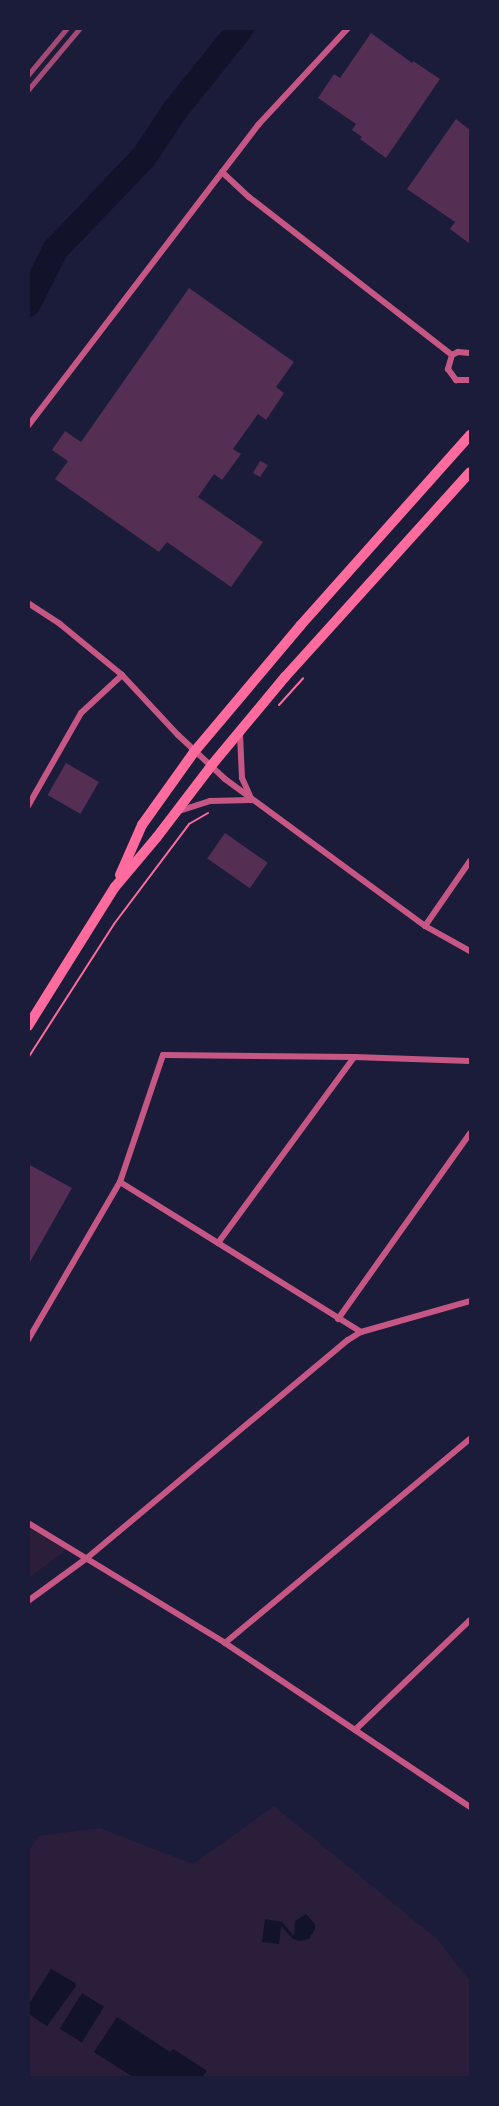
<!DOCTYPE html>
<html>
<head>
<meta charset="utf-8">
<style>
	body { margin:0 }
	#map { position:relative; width:499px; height:2106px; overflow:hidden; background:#1b1b3a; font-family:Georgia,serif }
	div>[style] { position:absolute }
	.green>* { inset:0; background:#2a1e3b }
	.water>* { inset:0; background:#12122b; transform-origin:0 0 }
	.river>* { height:26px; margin:-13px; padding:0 13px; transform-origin:13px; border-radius:13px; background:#12122b }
	.building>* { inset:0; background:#542f53; transform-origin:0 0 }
	.path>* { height:2px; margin:-1px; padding:0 1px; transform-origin:1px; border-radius:1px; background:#ff6b9d }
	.minor>* { height:6px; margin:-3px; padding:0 3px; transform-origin:3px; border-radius:3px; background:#c65784 }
	.secondary>* { height:10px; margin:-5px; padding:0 5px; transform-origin:5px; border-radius:5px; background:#ff6b9d }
	.rail>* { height:4.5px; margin:-2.25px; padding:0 2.25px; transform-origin:2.25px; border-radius:2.25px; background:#a44b75 }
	span { translate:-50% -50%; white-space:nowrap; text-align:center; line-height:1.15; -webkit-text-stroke:6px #1b1b3a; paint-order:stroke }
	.frame { position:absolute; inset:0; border:30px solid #1b1b3a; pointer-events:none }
</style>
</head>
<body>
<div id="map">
	<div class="green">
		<div style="clip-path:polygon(29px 1523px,69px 1548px,29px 1578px)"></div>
		<div style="clip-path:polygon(274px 1806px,437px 1939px,470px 1981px,470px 2077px,202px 2077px,207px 2071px,173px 2049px,171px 2052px,94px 2052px,133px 2077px,29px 2077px,29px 2014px,47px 2026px,76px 1986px,75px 1983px,51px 1969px,29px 2004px,28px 1853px,38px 1836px,100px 1828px,193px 1864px)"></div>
	</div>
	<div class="water">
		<div style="clip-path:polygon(306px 1914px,315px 1924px,315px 1929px,309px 1939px,299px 1941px,293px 1939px,281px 1926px,279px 1944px,262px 1942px,265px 1919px,282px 1922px,294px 1936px,295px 1921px)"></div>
		<div style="clip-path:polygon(51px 1969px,75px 1983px,76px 1986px,47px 2026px,29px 2014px,29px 2004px)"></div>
		<div style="left:82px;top:1993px;width:26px;height:42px;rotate:32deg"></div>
		<div style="clip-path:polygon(117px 2017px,170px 2052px,173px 2049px,207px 2071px,202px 2077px,133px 2077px,94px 2052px)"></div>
	</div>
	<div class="river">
		<div style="left:28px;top:304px;width:60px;rotate:-63.4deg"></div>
		<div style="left:55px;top:250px;width:129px;rotate:-46.3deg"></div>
		<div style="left:144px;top:157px;width:58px;rotate:-56.3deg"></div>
		<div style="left:176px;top:109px;width:104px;rotate:-51.3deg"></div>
	</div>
	<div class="building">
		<div style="clip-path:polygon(371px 33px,412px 63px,413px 61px,440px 79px,386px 158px,360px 139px,362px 137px,352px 130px,356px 124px,318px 98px,334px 74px,340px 78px)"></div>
		<div style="clip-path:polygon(456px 119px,470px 130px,470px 244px,450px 229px,455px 222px,407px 189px)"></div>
		<div style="clip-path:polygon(189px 288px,294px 362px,276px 387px,284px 393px,266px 420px,258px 414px,233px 449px,241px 454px,222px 480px,214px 474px,198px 497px,263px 542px,231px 587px,167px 542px,159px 552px,55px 479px,68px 461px,52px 450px,65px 431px,81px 442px)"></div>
		<div style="clip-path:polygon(260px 461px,268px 465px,260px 477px,253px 473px)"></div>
		<div style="left:66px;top:763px;width:38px;height:37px;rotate:30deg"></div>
		<div style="left:225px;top:833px;width:52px;height:31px;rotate:35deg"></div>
		<div style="clip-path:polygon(28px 1164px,72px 1188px,30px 1262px,28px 1261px)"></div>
	</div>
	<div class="path">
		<div style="left:279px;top:705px;width:36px;rotate:-48deg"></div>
		<div style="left:28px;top:1058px;width:159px;rotate:-57.3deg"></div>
		<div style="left:114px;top:924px;width:125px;rotate:-53.1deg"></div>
		<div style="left:189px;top:824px;width:22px;rotate:-30deg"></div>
	</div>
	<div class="minor">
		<div style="left:222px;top:172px;width:37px;rotate:43deg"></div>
		<div style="left:249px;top:197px;width:257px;rotate:37.9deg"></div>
		<div style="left:470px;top:353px;width:12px;rotate:-175deg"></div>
		<div style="left:458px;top:352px;width:7px;rotate:153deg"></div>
		<div style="left:452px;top:355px;width:15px;rotate:106deg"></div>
		<div style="left:448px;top:369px;width:14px;rotate:54deg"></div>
		<div style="left:456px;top:380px;width:14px"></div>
		<div style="left:28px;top:426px;width:379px;rotate:-52.6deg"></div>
		<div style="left:258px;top:125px;width:132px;rotate:-47.1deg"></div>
		<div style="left:28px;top:603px;width:38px;rotate:33deg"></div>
		<div style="left:60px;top:624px;width:80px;rotate:39.4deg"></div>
		<div style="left:122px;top:675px;width:82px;rotate:47deg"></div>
		<div style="left:178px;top:735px;width:64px;rotate:43.1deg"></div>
		<div style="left:225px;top:779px;width:248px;rotate:36.3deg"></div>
		<div style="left:425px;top:926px;width:51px;rotate:29.1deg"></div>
		<div style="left:240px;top:734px;width:44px;rotate:87.4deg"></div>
		<div style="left:242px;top:778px;width:20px;rotate:66deg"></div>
		<div style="left:28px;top:806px;width:107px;rotate:-60.3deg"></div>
		<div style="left:81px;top:713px;width:56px;rotate:-42.8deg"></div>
		<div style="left:179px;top:811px;width:33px;rotate:-18deg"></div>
		<div style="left:210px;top:801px;width:41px;rotate:-1.4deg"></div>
		<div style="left:425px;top:926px;width:79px;rotate:-55.3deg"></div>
		<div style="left:120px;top:1182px;width:284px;rotate:31.9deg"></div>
		<div style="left:218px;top:1243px;width:230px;rotate:-53.8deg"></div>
		<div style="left:338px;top:1319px;width:228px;rotate:-54.6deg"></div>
		<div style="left:28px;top:1340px;width:183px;rotate:-59.8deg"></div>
		<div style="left:120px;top:1182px;width:134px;rotate:-71.3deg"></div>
		<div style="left:163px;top:1055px;width:191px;rotate:0.6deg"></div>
		<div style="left:354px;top:1057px;width:116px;rotate:2deg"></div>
		<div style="left:28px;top:1523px;width:231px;rotate:31.3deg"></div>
		<div style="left:225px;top:1643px;width:295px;rotate:33.8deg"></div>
		<div style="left:28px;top:1601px;width:73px;rotate:-36.1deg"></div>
		<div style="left:87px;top:1558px;width:340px;rotate:-39.9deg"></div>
		<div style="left:348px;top:1340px;width:15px;rotate:-32deg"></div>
		<div style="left:361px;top:1332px;width:113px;rotate:-15.9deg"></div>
		<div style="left:225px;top:1643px;width:319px;rotate:-39.8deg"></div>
		<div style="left:355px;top:1730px;width:159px;rotate:-43.7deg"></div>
	</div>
	<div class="secondary">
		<div style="left:120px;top:875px;width:55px;rotate:-66.3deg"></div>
		<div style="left:142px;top:825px;width:90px;rotate:-54.5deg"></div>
		<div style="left:194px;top:752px;width:165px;rotate:-49.9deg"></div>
		<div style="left:300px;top:626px;width:256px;rotate:-48.3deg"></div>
		<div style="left:28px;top:1026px;width:164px;rotate:-58deg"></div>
		<div style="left:115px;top:887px;width:65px;rotate:-50deg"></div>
		<div style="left:157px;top:837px;width:89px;rotate:-52.7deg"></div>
		<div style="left:211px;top:766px;width:116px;rotate:-50.3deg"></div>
		<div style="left:285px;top:677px;width:276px;rotate:-47.9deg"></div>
	</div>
	<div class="rail">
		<div style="left:28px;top:75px;width:61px;rotate:-50.3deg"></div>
		<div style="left:28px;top:90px;width:81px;rotate:-50deg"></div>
	</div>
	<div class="frame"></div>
</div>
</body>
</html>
